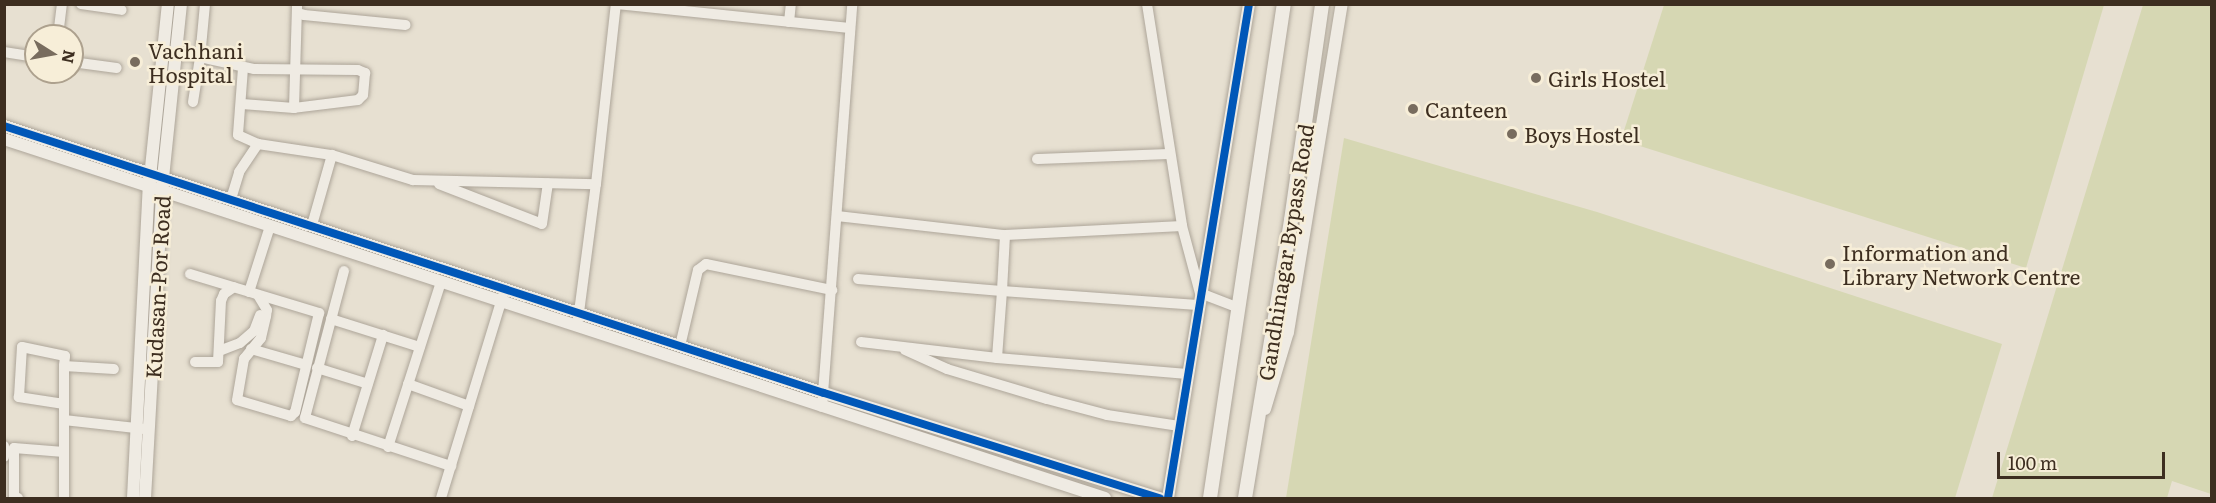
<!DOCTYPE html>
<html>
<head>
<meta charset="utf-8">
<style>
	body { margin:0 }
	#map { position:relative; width:2216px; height:503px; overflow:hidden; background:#e7e0d1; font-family:Literata,serif }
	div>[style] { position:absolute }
	.green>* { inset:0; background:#d6d7b3 }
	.roads { filter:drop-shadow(0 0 2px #ada599) drop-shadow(0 0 2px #ada599) }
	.minor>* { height:10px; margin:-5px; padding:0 5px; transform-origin:5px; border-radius:5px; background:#efebe3 }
	.tertiary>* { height:12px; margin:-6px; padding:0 6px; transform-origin:6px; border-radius:6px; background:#efebe3 }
	.secondary>* { height:14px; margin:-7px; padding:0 7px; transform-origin:7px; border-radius:7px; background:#efebe3 }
	.cycleway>* { height:8px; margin:-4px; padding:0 4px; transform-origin:4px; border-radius:4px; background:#0057b8 }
	.dots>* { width:16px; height:16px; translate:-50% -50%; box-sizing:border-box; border:3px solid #f7eed8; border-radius:50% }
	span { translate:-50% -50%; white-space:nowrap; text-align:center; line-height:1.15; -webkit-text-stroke:5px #f7eed8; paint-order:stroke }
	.poi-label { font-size:21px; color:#3d2e20 }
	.left { translate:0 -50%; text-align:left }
	.street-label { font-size:21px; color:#3d2e20 }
	.frame { position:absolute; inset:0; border:6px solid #3d2e20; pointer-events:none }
	.north { position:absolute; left:24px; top:24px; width:60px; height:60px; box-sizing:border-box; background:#f7eed8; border:2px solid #ada18e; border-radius:50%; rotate:101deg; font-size:16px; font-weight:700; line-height:24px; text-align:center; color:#3d2e20 }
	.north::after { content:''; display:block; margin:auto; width:21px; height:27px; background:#786c5e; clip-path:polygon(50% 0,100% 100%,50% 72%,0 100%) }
	.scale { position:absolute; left:1997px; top:452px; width:168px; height:27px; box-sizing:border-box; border:3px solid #3d2e20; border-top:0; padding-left:8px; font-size:18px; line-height:21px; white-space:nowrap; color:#3d2e20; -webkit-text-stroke:4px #f7eed8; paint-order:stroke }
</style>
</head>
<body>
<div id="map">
	<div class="green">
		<div style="clip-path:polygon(1664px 5px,2104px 5px,2026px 268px,1621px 140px)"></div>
		<div style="clip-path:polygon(2143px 5px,2211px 5px,2211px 494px,2172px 481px,2167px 498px,1992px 498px)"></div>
		<div style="clip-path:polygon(1344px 138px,1597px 212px,2002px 344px,1955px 498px,1286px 498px)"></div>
	</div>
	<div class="roads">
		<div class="minor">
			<div style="left:81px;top:4px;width:41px;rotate:8.3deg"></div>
			<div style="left:617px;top:4px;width:234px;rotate:5.9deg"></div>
			<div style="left:1147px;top:4px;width:225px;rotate:81deg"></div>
			<div style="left:1182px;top:226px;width:69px;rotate:75deg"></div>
			<div style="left:1200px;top:293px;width:42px;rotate:21deg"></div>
			<div style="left:298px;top:13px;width:6px;rotate:18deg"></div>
			<div style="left:304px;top:15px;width:102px;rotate:5.6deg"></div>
			<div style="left:789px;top:22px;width:18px;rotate:-84deg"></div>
			<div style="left:58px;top:36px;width:32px;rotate:-83deg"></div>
			<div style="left:4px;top:52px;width:32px;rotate:9deg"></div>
			<div style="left:176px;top:54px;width:15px;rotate:4deg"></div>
			<div style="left:191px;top:55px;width:65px;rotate:12.5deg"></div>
			<div style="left:254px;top:69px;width:104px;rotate:0.6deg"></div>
			<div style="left:358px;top:70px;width:8px;rotate:23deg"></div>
			<div style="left:365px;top:73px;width:22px;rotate:95deg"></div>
			<div style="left:363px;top:95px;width:7px;rotate:135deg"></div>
			<div style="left:358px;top:100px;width:64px;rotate:172.9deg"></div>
			<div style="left:294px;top:108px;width:52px;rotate:-175.6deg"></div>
			<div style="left:72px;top:62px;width:45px;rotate:7.6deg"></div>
			<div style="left:243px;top:68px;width:67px;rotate:94.3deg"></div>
			<div style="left:238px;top:135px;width:22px;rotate:24deg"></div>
			<div style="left:258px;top:144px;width:75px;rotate:8.5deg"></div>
			<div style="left:332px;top:155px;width:85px;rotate:17.2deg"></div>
			<div style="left:413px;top:180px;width:183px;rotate:1.3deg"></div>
			<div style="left:193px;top:102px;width:45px;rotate:-81deg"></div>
			<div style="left:200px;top:58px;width:54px;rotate:-84.7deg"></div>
			<div style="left:294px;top:108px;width:104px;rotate:-88.3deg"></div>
			<div style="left:1037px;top:159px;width:133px;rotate:-2.2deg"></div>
			<div style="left:439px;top:184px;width:110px;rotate:21.2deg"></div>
			<div style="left:542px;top:224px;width:41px;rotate:-81.7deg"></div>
			<div style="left:231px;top:199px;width:28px;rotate:-73deg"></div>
			<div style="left:239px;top:172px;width:34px;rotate:-56deg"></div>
			<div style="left:837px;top:216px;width:169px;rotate:6.5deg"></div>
			<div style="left:312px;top:225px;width:73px;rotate:-74.1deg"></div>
			<div style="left:1182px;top:226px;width:177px;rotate:177.1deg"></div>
			<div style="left:1005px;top:235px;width:56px;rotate:93.1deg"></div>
			<div style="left:1002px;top:291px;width:196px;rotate:4.1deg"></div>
			<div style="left:344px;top:271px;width:152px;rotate:104.9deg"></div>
			<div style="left:305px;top:418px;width:154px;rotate:18.2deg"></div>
			<div style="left:190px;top:274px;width:135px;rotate:16.8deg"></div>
			<div style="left:319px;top:313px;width:102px;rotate:103.6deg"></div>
			<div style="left:295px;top:412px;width:6px;rotate:135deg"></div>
			<div style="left:291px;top:416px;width:56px;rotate:-163.5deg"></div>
			<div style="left:237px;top:400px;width:42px;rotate:-80.3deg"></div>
			<div style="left:244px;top:359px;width:27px;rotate:-51deg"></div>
			<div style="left:261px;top:338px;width:23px;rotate:-77deg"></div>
			<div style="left:266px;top:316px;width:6px;rotate:-81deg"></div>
			<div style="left:267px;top:310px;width:17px;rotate:-121deg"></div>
			<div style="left:858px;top:279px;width:144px;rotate:4.8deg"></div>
			<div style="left:1002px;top:291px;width:67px;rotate:94.3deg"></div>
			<div style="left:249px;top:292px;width:69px;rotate:-72.3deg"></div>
			<div style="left:331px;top:319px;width:93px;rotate:17.5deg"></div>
			<div style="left:578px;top:320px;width:137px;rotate:-82.5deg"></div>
			<div style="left:596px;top:184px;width:181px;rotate:-83.7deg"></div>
			<div style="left:861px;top:342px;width:137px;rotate:6.7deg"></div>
			<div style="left:997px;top:358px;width:191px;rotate:4.8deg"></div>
			<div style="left:680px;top:346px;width:78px;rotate:-76.7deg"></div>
			<div style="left:698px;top:270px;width:10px;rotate:-37deg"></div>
			<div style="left:706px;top:264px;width:129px;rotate:11.7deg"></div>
			<div style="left:251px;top:349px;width:57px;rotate:16.2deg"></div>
			<div style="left:905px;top:350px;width:46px;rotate:24.3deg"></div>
			<div style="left:947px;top:369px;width:104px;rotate:16.7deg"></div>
			<div style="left:1047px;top:399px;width:62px;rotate:14.9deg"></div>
			<div style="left:1107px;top:415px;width:73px;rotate:8.7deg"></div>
			<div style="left:219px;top:351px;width:22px;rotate:-21deg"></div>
			<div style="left:240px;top:343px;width:18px;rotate:-41deg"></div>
			<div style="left:254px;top:331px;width:17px;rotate:-69deg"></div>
			<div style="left:195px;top:362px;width:23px"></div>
			<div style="left:218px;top:362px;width:61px;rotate:-87.2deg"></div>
			<div style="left:221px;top:301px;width:8px;rotate:-67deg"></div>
			<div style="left:224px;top:294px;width:12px;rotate:-35deg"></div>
			<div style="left:317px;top:368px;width:53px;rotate:17.4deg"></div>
			<div style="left:408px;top:384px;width:65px;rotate:19.8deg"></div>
			<div style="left:64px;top:404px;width:46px;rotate:-171.2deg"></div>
			<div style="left:19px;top:397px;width:50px;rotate:-86.6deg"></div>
			<div style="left:22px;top:347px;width:44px;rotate:11.8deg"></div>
			<div style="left:65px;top:356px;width:10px;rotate:96deg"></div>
			<div style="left:822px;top:407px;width:404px;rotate:-85.7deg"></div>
			<div style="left:64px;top:420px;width:81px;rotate:6.4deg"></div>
			<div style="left:352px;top:436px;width:106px;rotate:-72.9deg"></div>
			<div style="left:4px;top:446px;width:11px;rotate:90deg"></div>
			<div style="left:388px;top:447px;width:173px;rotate:-72.2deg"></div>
			<div style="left:18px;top:498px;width:4px;rotate:180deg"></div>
			<div style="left:14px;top:498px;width:50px;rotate:-90deg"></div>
			<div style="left:14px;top:448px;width:50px;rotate:4.6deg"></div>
			<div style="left:64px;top:498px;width:132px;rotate:-90deg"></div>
			<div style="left:64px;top:366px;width:50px;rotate:3.4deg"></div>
			<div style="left:441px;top:498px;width:212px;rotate:-73deg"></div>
		</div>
		<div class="tertiary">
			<div style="left:4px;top:126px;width:862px;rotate:18.04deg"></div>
			<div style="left:824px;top:393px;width:352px;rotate:17.4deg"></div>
			<div style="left:4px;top:139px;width:1158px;rotate:18.06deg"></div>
			<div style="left:1265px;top:409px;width:80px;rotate:-73.4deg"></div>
			<div style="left:1288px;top:332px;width:332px;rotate:-80.7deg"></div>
			<div style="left:133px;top:498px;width:311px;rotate:-87.1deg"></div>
			<div style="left:149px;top:187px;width:184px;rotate:-84.1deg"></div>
			<div style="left:145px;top:498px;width:321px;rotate:-86.8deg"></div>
			<div style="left:163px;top:178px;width:175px;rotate:-84.1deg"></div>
			<div style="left:1168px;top:498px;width:501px;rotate:-80.69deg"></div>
		</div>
		<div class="secondary">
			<div style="left:1210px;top:498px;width:500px;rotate:-81.5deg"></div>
			<div style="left:1245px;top:498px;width:282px;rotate:-80.6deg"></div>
			<div style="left:1291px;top:220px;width:218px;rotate:-81.8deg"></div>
		</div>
	</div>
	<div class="cycleway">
		<div style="left:4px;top:126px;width:862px;rotate:18.04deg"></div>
		<div style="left:824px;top:393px;width:352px;rotate:17.4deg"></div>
		<div style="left:1168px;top:498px;width:501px;rotate:-80.69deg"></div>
	</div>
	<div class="dots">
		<div style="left:135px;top:62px;background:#786c5e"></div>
		<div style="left:1536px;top:78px;background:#786c5e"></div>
		<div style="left:1413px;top:109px;background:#786c5e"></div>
		<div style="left:1512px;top:134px;background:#786c5e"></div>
		<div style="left:1830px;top:264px;background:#786c5e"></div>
	</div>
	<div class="poi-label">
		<span class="left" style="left:148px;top:62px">Vachhani<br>Hospital</span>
		<span class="left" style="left:1548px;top:78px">Girls Hostel</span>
		<span class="left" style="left:1425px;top:109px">Canteen</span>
		<span class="left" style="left:1524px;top:134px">Boys Hostel</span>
		<span class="left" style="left:1842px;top:264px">Information and<br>Library Network Centre</span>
	</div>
	<div class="street-label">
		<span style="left:1285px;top:252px;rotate:-81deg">Gandhinagar Bypass Road</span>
		<span style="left:157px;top:287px;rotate:-87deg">Kudasan-Por Road</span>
	</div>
	<div class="frame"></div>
	<div class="north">N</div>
	<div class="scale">100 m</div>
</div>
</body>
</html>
